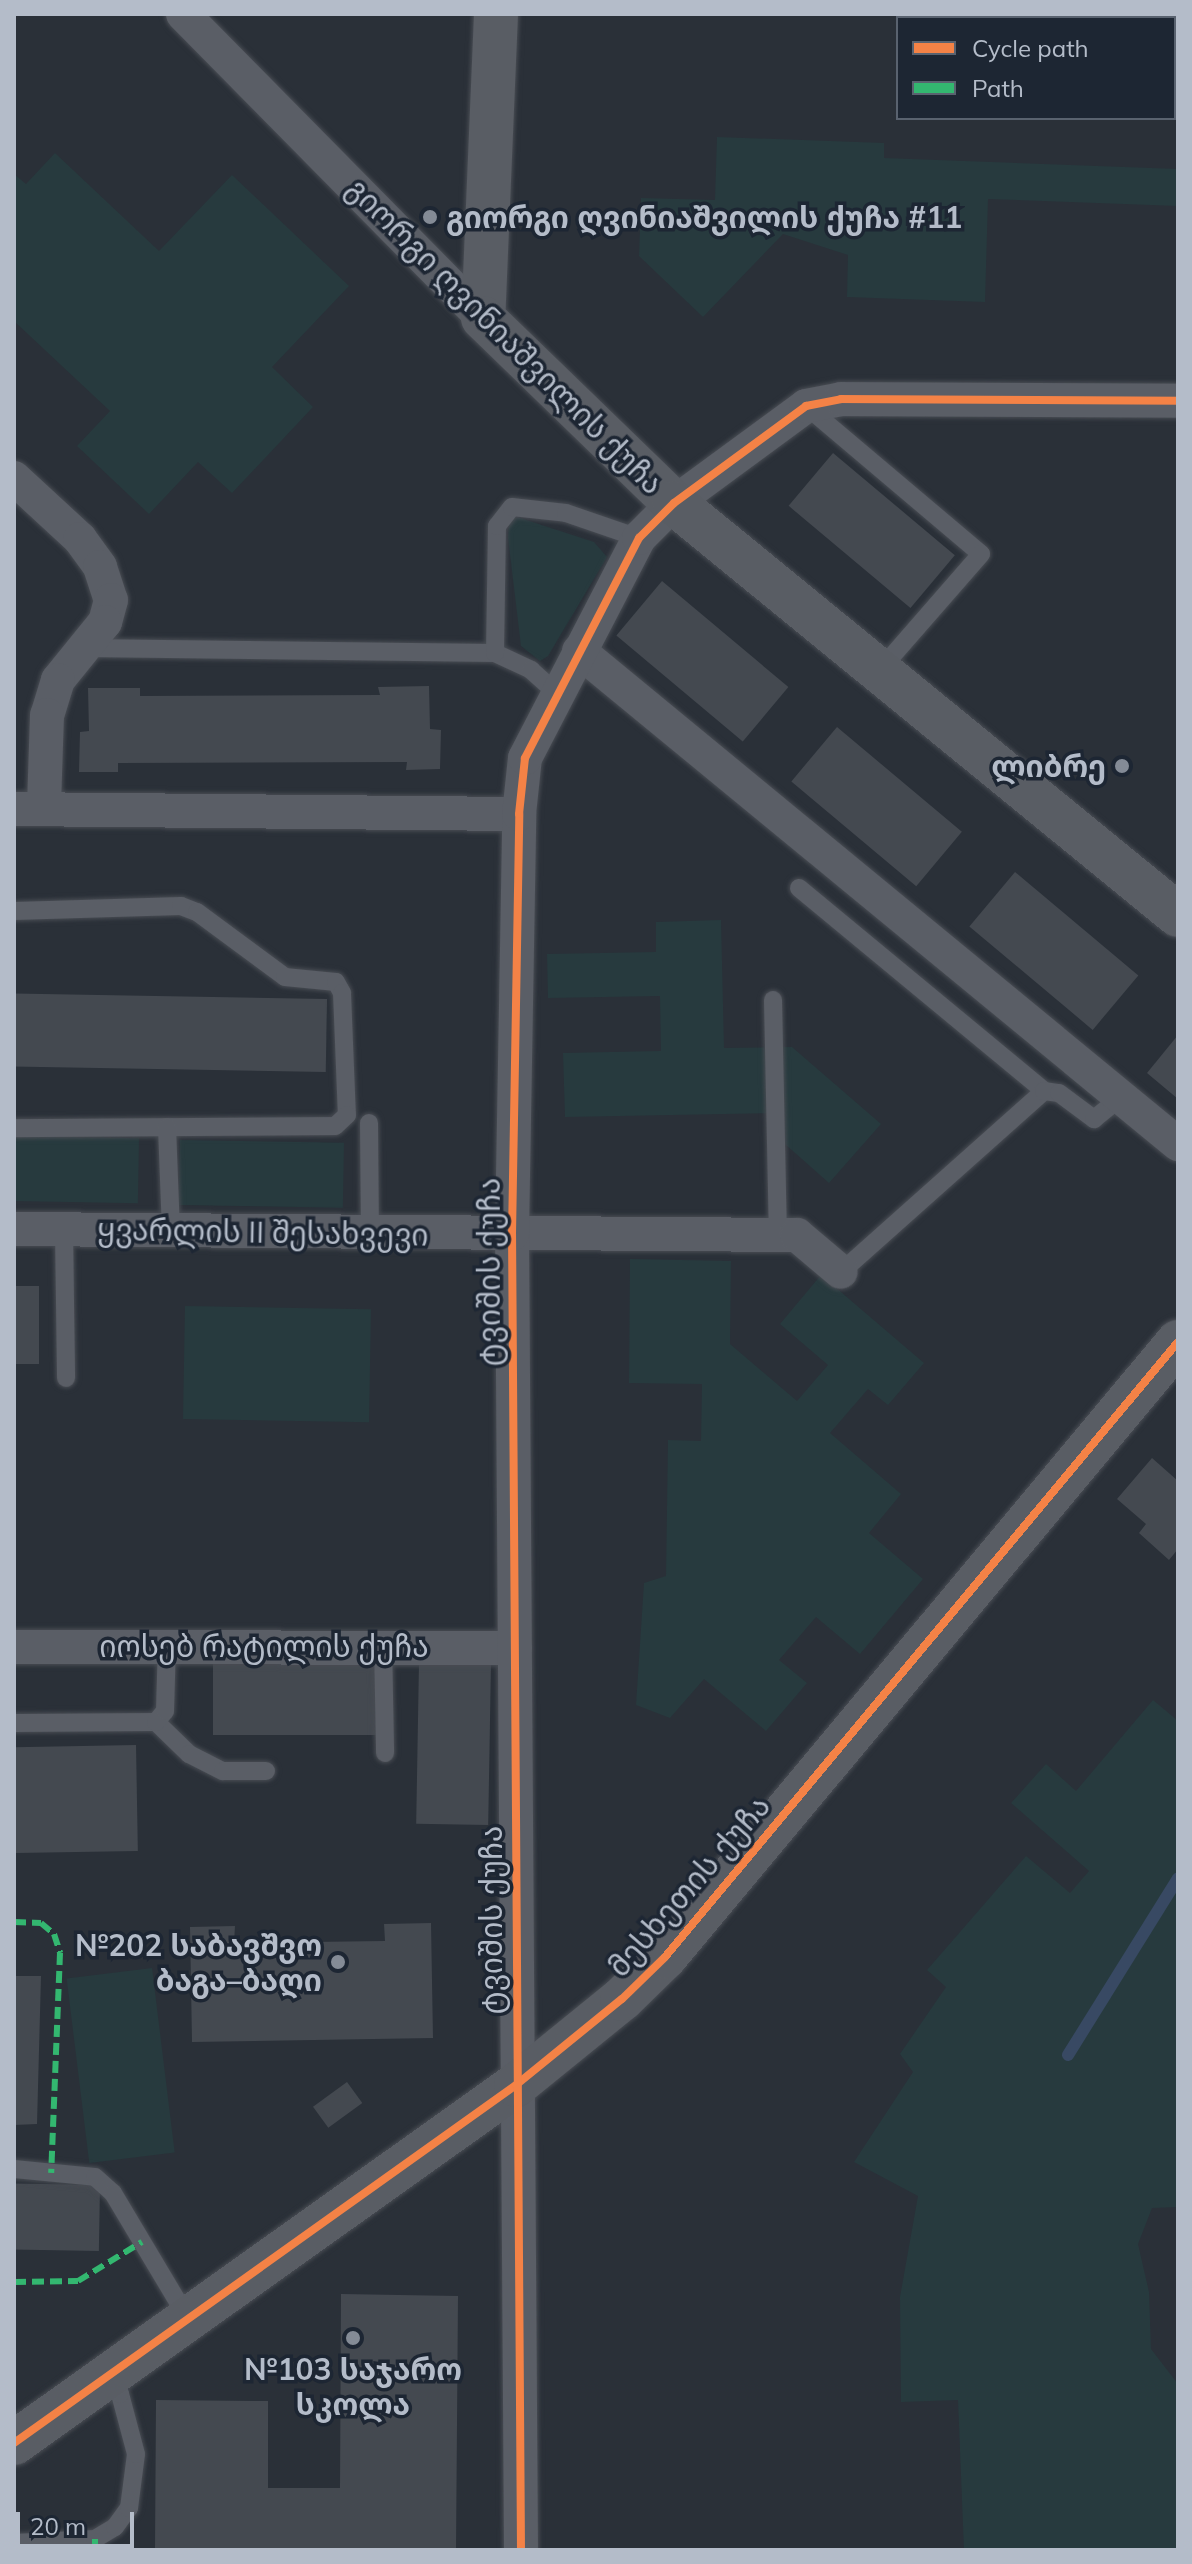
<!DOCTYPE html>
<html>
<head>
<meta charset="utf-8">
<style>
	body { margin:0 }
	#map { position:relative; width:1192px; height:2564px; overflow:hidden; background:#2a3038; font-family:Mulish,"Noto Sans Georgian",sans-serif }
	div>[style] { position:absolute }
	.green>* { inset:0; background:#273a3e; transform-origin:0 0 }
	.stream>* { height:12px; margin:-6px; padding:0 6px; transform-origin:6px; border-radius:6px; background:#384963 }
	.building>* { inset:0; background:#444950; transform-origin:0 0 }
	.roads { filter:drop-shadow(0 0 2px #484c53) drop-shadow(0 0 2px #484c53) }
	.lane>* { height:18px; margin:-9px; padding:0 9px; transform-origin:9px; border-radius:9px; background:#5a5e66 }
	.street>* { height:34px; margin:-17px; padding:0 17px; transform-origin:17px; border-radius:17px; background:#5a5e66 }
	.secondary>* { height:44px; margin:-22px; padding:0 22px; transform-origin:22px; border-radius:22px; background:#595d64 }
	.quiet>* { height:6px; margin-top:-3px; transform-origin:0; background:repeating-linear-gradient(90deg,#33b770 0 12px,transparent 0 18px) }
	.cycleway>* { height:8px; margin:-4px; padding:0 4px; transform-origin:4px; border-radius:4px; background:#f48246 }
	.dots>* { width:22px; height:22px; translate:-50% -50%; box-sizing:border-box; border:4px solid #1d2633; border-radius:50% }
	span { translate:-50% -50%; white-space:nowrap; text-align:center; line-height:1.15; -webkit-text-stroke:7px #1d2633; paint-order:stroke }
	.poi-label { font-size:30px; color:#b4bcc9; font-weight:700 }
	.left { translate:0 -50%; text-align:left }
	.right { translate:-100% -50%; text-align:right }
	.street-label { font-size:30px; color:#b4bcc9 }
	.frame { position:absolute; inset:0; border:16px solid #b4bcc9; pointer-events:none }
	.legend { position:absolute; left:896px; top:16px; width:280px; height:104px; box-sizing:border-box; background:#1d2633; border:2px solid #59626f; margin:0; padding:10px 14px; list-style:none; font-size:24px; color:#b4bcc9 }
	.legend li { display:flex; align-items:center; gap:16px; height:40px }
	.legend b { width:40px; border:2px solid #59626f }
	.scale { position:absolute; left:16px; top:2512px; width:118px; height:36px; box-sizing:border-box; border:4px solid #b4bcc9; border-top:0; padding-left:10px; font-size:24px; line-height:28px; white-space:nowrap; color:#b4bcc9; -webkit-text-stroke:6px #1d2633; paint-order:stroke }
</style>
</head>
<body>
<div id="map">
	<div class="green">
		<div style="clip-path:polygon(717px 137px,884px 143px,884px 158px,1178px 169px,1178px 206px,988px 199px,985px 302px,847px 297px,848px 255px,783px 234px,703px 317px,639px 256px,641px 198px,715px 200px)"></div>
		<div style="clip-path:polygon(55px 153px,159px 251px,232px 175px,349px 286px,272px 367px,313px 407px,232px 493px,198px 462px,149px 514px,77px 446px,110px 411px,14px 321px,14px 174px,26px 184px)"></div>
		<div style="clip-path:polygon(517px 517px,594px 542px,607px 557px,548px 656px,540px 661px,521px 646px,508px 537px,509px 522px)"></div>
		<div style="clip-path:polygon(721px 920px,724px 1048px,792px 1047px,881px 1124px,829px 1183px,785px 1144px,784px 1113px,565px 1117px,563px 1053px,661px 1051px,660px 996px,548px 998px,547px 954px,656px 952px,656px 922px)"></div>
		<div style="left:14px;top:1136px;width:125px;height:65px;rotate:1deg"></div>
		<div style="left:180px;top:1140px;width:164px;height:65px;rotate:1deg"></div>
		<div style="clip-path:polygon(630px 1259px,731px 1261px,730px 1344px,797px 1401px,828px 1365px,780px 1324px,821px 1275px,924px 1363px,888px 1405px,868px 1389px,830px 1433px,901px 1494px,869px 1533px,923px 1579px,860px 1654px,816px 1617px,779px 1660px,807px 1683px,766px 1731px,704px 1679px,670px 1718px,636px 1705px,644px 1583px,666px 1576px,668px 1440px,701px 1441px,702px 1384px,629px 1383px)"></div>
		<div style="left:185px;top:1306px;width:186px;height:113px;rotate:1deg"></div>
		<div style="clip-path:polygon(1153px 1700px,1178px 1721px,1178px 2207px,1152px 2208px,1138px 2244px,1149px 2292px,1151px 2349px,1178px 2384px,1178px 2550px,964px 2550px,958px 2400px,901px 2402px,900px 2297px,918px 2196px,854px 2162px,913px 2072px,900px 2054px,946px 1987px,927px 1970px,1026px 1856px,1070px 1893px,1089px 1871px,1011px 1803px,1046px 1764px,1076px 1791px)"></div>
		<div style="left:152px;top:1968px;width:186px;height:86px;rotate:83deg"></div>
	</div>
	<div class="stream">
		<div style="left:1068px;top:2055px;width:208px;rotate:-58.1deg"></div>
	</div>
	<div class="building">
		<div style="left:833px;top:453px;width:159px;height:69px;rotate:40deg"></div>
		<div style="left:662px;top:581px;width:165px;height:71px;rotate:40deg"></div>
		<div style="clip-path:polygon(429px 686px,430px 729px,441px 730px,440px 769px,406px 770px,407px 762px,118px 763px,118px 772px,79px 772px,80px 732px,89px 731px,88px 688px,140px 688px,140px 696px,380px 695px,378px 687px)"></div>
		<div style="left:837px;top:727px;width:163px;height:71px;rotate:40deg"></div>
		<div style="left:1015px;top:872px;width:161px;height:71px;rotate:40deg"></div>
		<div style="left:327px;top:999px;width:73px;height:313px;rotate:91deg"></div>
		<div style="clip-path:polygon(1178px 1035px,1178px 1099px,1147px 1073px)"></div>
		<div style="left:14px;top:1286px;width:25px;height:78px"></div>
		<div style="clip-path:polygon(1152px 1458px,1178px 1481px,1178px 1549px,1169px 1560px,1139px 1533px,1146px 1524px,1117px 1499px)"></div>
		<div style="left:213px;top:1663px;width:164px;height:72px"></div>
		<div style="left:491px;top:1663px;width:162px;height:72px;rotate:91deg"></div>
		<div style="left:136px;top:1745px;width:106px;height:122px;rotate:89deg"></div>
		<div style="clip-path:polygon(431px 1923px,433px 2038px,192px 2042px,190px 1927px,235px 1926px,234px 1943px,385px 1941px,384px 1924px)"></div>
		<div style="clip-path:polygon(14px 1976px,41px 1976px,37px 2124px,14px 2125px)"></div>
		<div style="left:347px;top:2082px;width:26px;height:42px;rotate:54deg"></div>
		<div style="left:100px;top:2185px;width:66px;height:86px;rotate:91deg"></div>
		<div style="clip-path:polygon(341px 2294px,458px 2296px,456px 2550px,155px 2550px,156px 2400px,268px 2401px,268px 2488px,340px 2488px)"></div>
	</div>
	<div class="roads">
		<div class="lane">
			<div style="left:806px;top:406px;width:229px;rotate:40.2deg"></div>
			<div style="left:981px;top:554px;width:155px;rotate:131.1deg"></div>
			<div style="left:83px;top:648px;width:412px;rotate:0.7deg"></div>
			<div style="left:495px;top:653px;width:40px;rotate:25deg"></div>
			<div style="left:531px;top:670px;width:36px;rotate:42deg"></div>
			<div style="left:495px;top:653px;width:127px;rotate:-89.1deg"></div>
			<div style="left:497px;top:526px;width:24px;rotate:-52deg"></div>
			<div style="left:512px;top:507px;width:54px;rotate:6.3deg"></div>
			<div style="left:566px;top:513px;width:77px;rotate:18.9deg"></div>
			<div style="left:799px;top:888px;width:318px;rotate:39.6deg"></div>
			<div style="left:14px;top:911px;width:167px;rotate:-1.7deg"></div>
			<div style="left:181px;top:906px;width:17px;rotate:21deg"></div>
			<div style="left:197px;top:912px;width:109px;rotate:36.5deg"></div>
			<div style="left:285px;top:977px;width:51px;rotate:5.6deg"></div>
			<div style="left:336px;top:982px;width:13px;rotate:61deg"></div>
			<div style="left:342px;top:993px;width:122px;rotate:87.7deg"></div>
			<div style="left:347px;top:1115px;width:16px;rotate:137deg"></div>
			<div style="left:335px;top:1126px;width:321px;rotate:179.6deg"></div>
			<div style="left:773px;top:1000px;width:235px;rotate:88.8deg"></div>
			<div style="left:369px;top:1123px;width:110px;rotate:89.5deg"></div>
			<div style="left:167px;top:1127px;width:104px;rotate:87.8deg"></div>
			<div style="left:64px;top:1230px;width:148px;rotate:89.2deg"></div>
			<div style="left:841px;top:1272px;width:272px;rotate:-41.7deg"></div>
			<div style="left:1044px;top:1091px;width:15px;rotate:8deg"></div>
			<div style="left:1059px;top:1093px;width:44px;rotate:36.6deg"></div>
			<div style="left:1094px;top:1119px;width:35px;rotate:-39deg"></div>
			<div style="left:383px;top:1644px;width:109px;rotate:88.9deg"></div>
			<div style="left:156px;top:1722px;width:46px;rotate:44.1deg"></div>
			<div style="left:189px;top:1754px;width:38px;rotate:27deg"></div>
			<div style="left:223px;top:1771px;width:43px"></div>
			<div style="left:14px;top:1723px;width:142px;rotate:-0.4deg"></div>
			<div style="left:156px;top:1722px;width:14px;rotate:-51deg"></div>
			<div style="left:165px;top:1711px;width:66px;rotate:-88.3deg"></div>
			<div style="left:14px;top:2169px;width:81px;rotate:5.6deg"></div>
			<div style="left:95px;top:2177px;width:24px;rotate:42deg"></div>
			<div style="left:113px;top:2193px;width:147px;rotate:59.2deg"></div>
			<div style="left:14px;top:2543px;width:81px;rotate:-2.8deg"></div>
			<div style="left:95px;top:2539px;width:23px;rotate:-31deg"></div>
			<div style="left:115px;top:2527px;width:24px;rotate:-54deg"></div>
			<div style="left:129px;top:2508px;width:54px;rotate:-82.6deg"></div>
			<div style="left:136px;top:2454px;width:62px;rotate:-104.9deg"></div>
			<div style="left:120px;top:2394px;width:22px;rotate:-126deg"></div>
		</div>
		<div class="street">
			<div style="left:183px;top:14px;width:427px;rotate:45.4deg"></div>
			<div style="left:14px;top:478px;width:90px;rotate:42.7deg"></div>
			<div style="left:80px;top:539px;width:34px;rotate:54deg"></div>
			<div style="left:100px;top:567px;width:35px;rotate:72deg"></div>
			<div style="left:111px;top:600px;width:23px;rotate:105deg"></div>
			<div style="left:105px;top:622px;width:75px;rotate:129deg"></div>
			<div style="left:58px;top:680px;width:37px;rotate:107deg"></div>
			<div style="left:47px;top:715px;width:92px;rotate:91.9deg"></div>
			<div style="left:579px;top:651px;width:776px;rotate:39.46deg"></div>
			<div style="left:14px;top:809px;width:505px;rotate:0.57deg"></div>
			<div style="left:14px;top:1229px;width:783px;rotate:0.44deg"></div>
			<div style="left:797px;top:1235px;width:57px;rotate:40.1deg"></div>
			<div style="left:14px;top:1647px;width:501px;rotate:0.11deg"></div>
			<div style="left:521px;top:2550px;width:1316px;rotate:-90.39deg"></div>
			<div style="left:512px;top:1234px;width:420px;rotate:-89deg"></div>
			<div style="left:519px;top:814px;width:56px;rotate:-83.9deg"></div>
			<div style="left:525px;top:758px;width:248px;rotate:-62.6deg"></div>
			<div style="left:639px;top:538px;width:49px;rotate:-45deg"></div>
			<div style="left:674px;top:503px;width:164px;rotate:-36.3deg"></div>
			<div style="left:806px;top:406px;width:36px;rotate:-11deg"></div>
			<div style="left:841px;top:399px;width:337px;rotate:0.3deg"></div>
		</div>
		<div class="secondary">
			<div style="left:496px;top:14px;width:304px;rotate:92.4deg"></div>
			<div style="left:483px;top:318px;width:266px;rotate:44.1deg"></div>
			<div style="left:674px;top:503px;width:651px;rotate:39.26deg"></div>
			<div style="left:14px;top:2443px;width:617px;rotate:-35.49deg"></div>
			<div style="left:516px;top:2085px;width:136px;rotate:-39.1deg"></div>
			<div style="left:622px;top:1999px;width:60px;rotate:-44.3deg"></div>
			<div style="left:665px;top:1957px;width:801px;rotate:-50.17deg"></div>
		</div>
	</div>
	<div class="quiet">
		<div style="left:14px;top:1922px;width:27px;rotate:2deg"></div>
		<div style="left:41px;top:1923px;width:17px;rotate:40deg"></div>
		<div style="left:54px;top:1934px;width:20px;rotate:72deg"></div>
		<div style="left:60px;top:1953px;width:220px;rotate:92.3deg"></div>
		<div style="left:14px;top:2282px;width:64px;rotate:-0.9deg"></div>
		<div style="left:78px;top:2281px;width:75px;rotate:-31.4deg"></div>
		<div style="left:95px;top:2550px;width:11px;rotate:-90deg"></div>
	</div>
	<div class="cycleway">
		<div style="left:14px;top:2443px;width:617px;rotate:-35.49deg"></div>
		<div style="left:516px;top:2085px;width:136px;rotate:-39.1deg"></div>
		<div style="left:622px;top:1999px;width:60px;rotate:-44.3deg"></div>
		<div style="left:665px;top:1957px;width:801px;rotate:-50.17deg"></div>
		<div style="left:521px;top:2550px;width:1316px;rotate:-90.39deg"></div>
		<div style="left:512px;top:1234px;width:420px;rotate:-89deg"></div>
		<div style="left:519px;top:814px;width:56px;rotate:-83.9deg"></div>
		<div style="left:525px;top:758px;width:248px;rotate:-62.6deg"></div>
		<div style="left:639px;top:538px;width:49px;rotate:-45deg"></div>
		<div style="left:674px;top:503px;width:164px;rotate:-36.3deg"></div>
		<div style="left:806px;top:406px;width:36px;rotate:-11deg"></div>
		<div style="left:841px;top:399px;width:337px;rotate:0.3deg"></div>
	</div>
	<div class="dots">
		<div style="left:430px;top:217px;background:#848b96"></div>
		<div style="left:1122px;top:766px;background:#848b96"></div>
		<div style="left:338px;top:1962px;background:#848b96"></div>
		<div style="left:353px;top:2338px;background:#848b96"></div>
	</div>
	<div class="poi-label">
		<span class="left" style="left:446px;top:217px">გიორგი ღვინიაშვილის ქუჩა #11</span>
		<span class="right" style="left:1106px;top:766px">ლიბრე</span>
		<span class="right" style="left:322px;top:1962px">№202 საბავშვო<br>ბაგა–ბაღი</span>
		<span style="left:353px;top:2386px">№103 საჯარო<br>სკოლა</span>
	</div>
	<div class="street-label">
		<span style="left:505px;top:336px;rotate:45deg">გიორგი ღვინიაშვილის ქუჩა</span>
		<span style="left:263px;top:1232px;rotate:1deg">ყვარლის II შესახვევი</span>
		<span style="left:489px;top:1272px;rotate:-90deg">ტვიშის ქუჩა</span>
		<span style="left:264px;top:1646px">იოსებ რატილის ქუჩა</span>
		<span style="left:689px;top:1886px;rotate:-49deg">მესხეთის ქუჩა</span>
		<span style="left:491px;top:1920px;rotate:-90deg">ტვიშის ქუჩა</span>
	</div>
	<div class="frame"></div>
	<ul class="legend">
	<li><b style="height:10px;background:#f48246"></b>Cycle path</li>
	<li><b style="height:10px;background:#33b770"></b>Path</li>
	</ul>
	<div class="scale">20 m</div>
</div>
</body>
</html>
